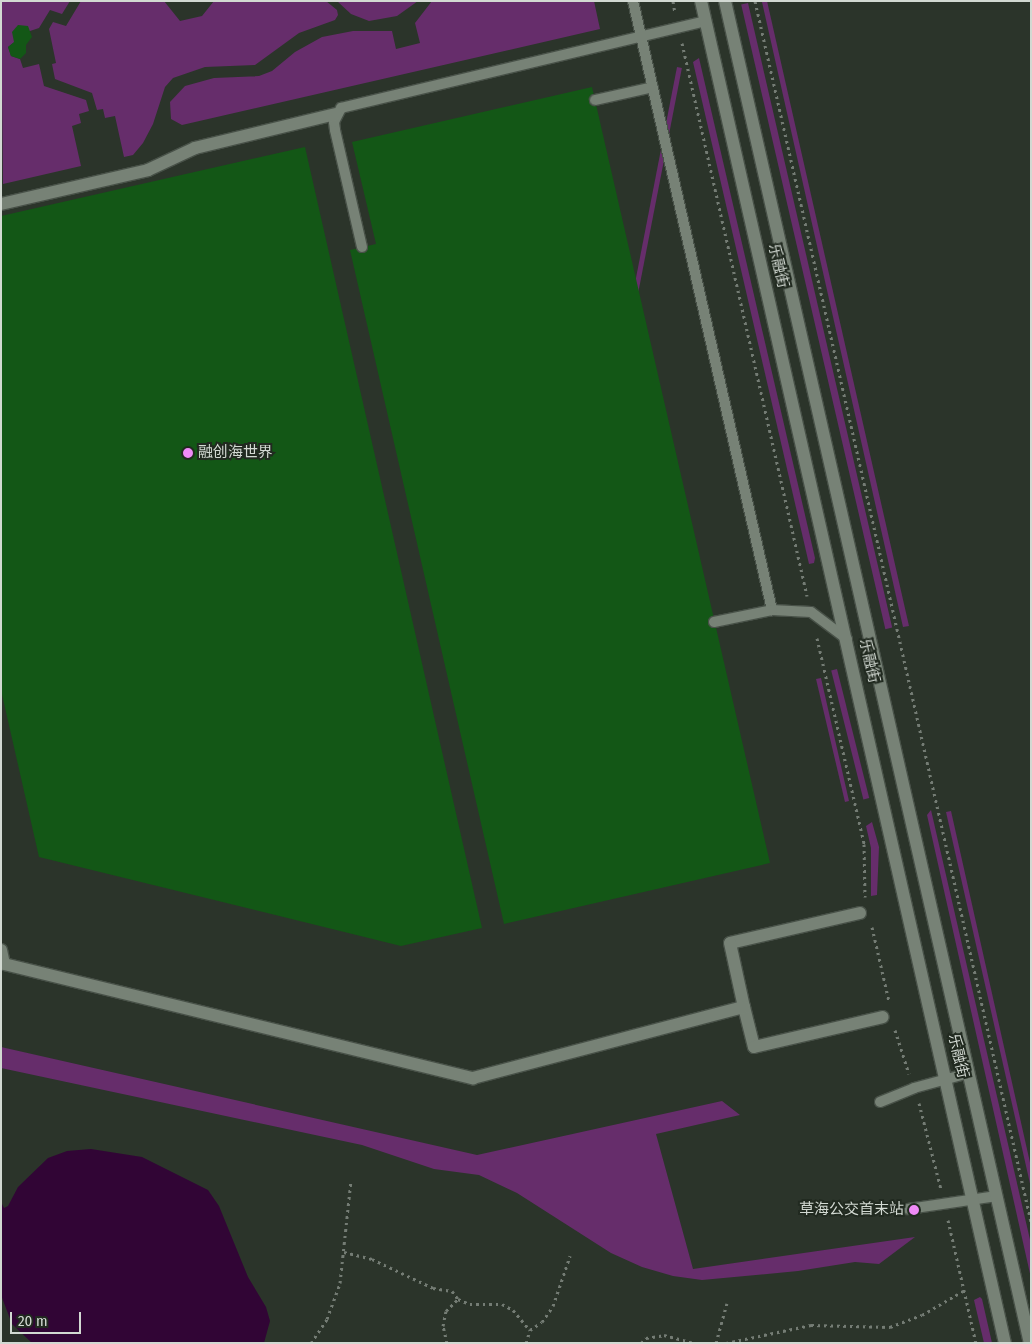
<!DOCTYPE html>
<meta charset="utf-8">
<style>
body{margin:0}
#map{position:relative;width:1032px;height:1344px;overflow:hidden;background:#2b342a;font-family:"Fira Sans Condensed","Noto Sans SC",sans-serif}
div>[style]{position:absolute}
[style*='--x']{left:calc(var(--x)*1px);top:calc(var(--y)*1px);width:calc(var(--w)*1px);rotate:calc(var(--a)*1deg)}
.green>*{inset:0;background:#662d6b;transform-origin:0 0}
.water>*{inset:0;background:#310535}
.building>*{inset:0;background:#135716}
.path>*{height:3px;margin-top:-1.5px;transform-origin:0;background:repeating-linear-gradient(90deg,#747c74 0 2.5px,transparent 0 6.5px)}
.roads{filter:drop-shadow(1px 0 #485148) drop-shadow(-1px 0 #485148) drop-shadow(0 1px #485148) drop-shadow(0 -1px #485148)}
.service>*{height:10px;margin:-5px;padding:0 5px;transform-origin:5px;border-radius:5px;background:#778276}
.pedestrian>*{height:12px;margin:-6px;padding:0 6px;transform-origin:6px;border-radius:6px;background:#778276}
.tertiary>*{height:12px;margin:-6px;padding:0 6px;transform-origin:6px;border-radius:6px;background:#778276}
.dots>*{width:14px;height:14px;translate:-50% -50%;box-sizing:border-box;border:2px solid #212a20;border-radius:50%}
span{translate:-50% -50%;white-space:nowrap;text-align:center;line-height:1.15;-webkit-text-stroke:4px #212a20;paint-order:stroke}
.street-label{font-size:15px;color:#d2d9d2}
.poi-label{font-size:15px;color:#d2d9d2}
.left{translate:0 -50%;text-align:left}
.right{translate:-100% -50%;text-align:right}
.frame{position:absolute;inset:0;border:2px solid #d2d9d2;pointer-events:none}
.scale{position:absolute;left:10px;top:1312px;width:71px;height:22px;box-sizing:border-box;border:2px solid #d2d9d2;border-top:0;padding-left:6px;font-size:15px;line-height:18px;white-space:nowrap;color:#d2d9d2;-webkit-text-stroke:4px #212a20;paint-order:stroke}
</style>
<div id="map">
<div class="green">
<div style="clip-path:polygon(1px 1px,70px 1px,62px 14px,50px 10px,39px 28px,30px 31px,8px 47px,11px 56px,20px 59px,23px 68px,39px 64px,44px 86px,86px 100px,89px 111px,79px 114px,81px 123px,72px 126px,81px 166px,3px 184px)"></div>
<div style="clip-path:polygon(81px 1px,164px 1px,180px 21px,202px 16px,214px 1px,326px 1px,337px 10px,338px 15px,335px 20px,299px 33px,255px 65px,205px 67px,173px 78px,165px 87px,153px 124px,143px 143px,133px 155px,124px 157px,115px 116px,105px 118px,103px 109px,97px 110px,92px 93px,55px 79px,52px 64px,56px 63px,49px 29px,53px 22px,66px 26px)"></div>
<div style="clip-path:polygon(337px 1px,418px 1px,397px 16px,369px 21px,351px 14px)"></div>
<div style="clip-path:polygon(432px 1px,594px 1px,600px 29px,182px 125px,171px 119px,170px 102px,185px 86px,214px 78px,259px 76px,272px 71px,295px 52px,322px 37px,353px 31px,392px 31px,396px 49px,420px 43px,415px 23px)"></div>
<div style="clip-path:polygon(767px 1px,909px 626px,903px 627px,762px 2px)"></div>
<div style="left:748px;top:3px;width:641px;height:7px;rotate:77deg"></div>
<div style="clip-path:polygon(699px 58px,815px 558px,814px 563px,809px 564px,693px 62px)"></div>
<div style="left:677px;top:67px;width:5px;height:506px;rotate:11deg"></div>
<div style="left:837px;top:669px;width:133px;height:6px;rotate:76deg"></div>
<div style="clip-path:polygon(821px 678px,849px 801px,845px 802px,816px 679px)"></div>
<div style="clip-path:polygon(931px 810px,1031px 1244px,1031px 1278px,927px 815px)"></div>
<div style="clip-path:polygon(951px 811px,1031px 1167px,1031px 1188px,946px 812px)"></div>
<div style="clip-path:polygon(872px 822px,879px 847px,877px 895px,871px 896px,871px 848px,866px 826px)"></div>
<div style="clip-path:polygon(1px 1047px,477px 1155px,722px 1101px,740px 1115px,656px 1134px,693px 1269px,915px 1237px,879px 1264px,855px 1262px,798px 1271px,702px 1280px,673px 1276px,642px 1267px,611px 1253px,517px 1193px,479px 1175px,434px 1169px,362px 1145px,1px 1068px)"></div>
<div style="clip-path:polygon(980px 1297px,982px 1299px,992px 1343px,984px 1343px,974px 1300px)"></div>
</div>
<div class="water">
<div style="clip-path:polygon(91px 1149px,142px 1157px,208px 1190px,219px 1206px,248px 1277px,266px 1307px,270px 1321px,264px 1343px,32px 1343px,12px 1324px,1px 1295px,1px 1202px,4px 1208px,8px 1206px,18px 1187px,48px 1158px,67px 1151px)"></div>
</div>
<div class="building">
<div style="clip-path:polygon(18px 25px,28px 26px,32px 37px,26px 45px,26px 53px,20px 59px,11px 56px,8px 47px,14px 42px,12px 32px)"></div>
<div style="clip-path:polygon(592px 87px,770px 863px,504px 924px,350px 250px,376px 244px,352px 142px)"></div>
<div style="clip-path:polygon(305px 147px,482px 928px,401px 946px,39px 857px,1px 690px,1px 216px)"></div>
</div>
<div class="path">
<div style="--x:673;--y:1;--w:12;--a:81"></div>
<div style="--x:755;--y:1;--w:1252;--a:77.26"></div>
<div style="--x:682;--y:43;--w:567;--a:77.26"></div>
<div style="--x:817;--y:638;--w:211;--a:77.1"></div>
<div style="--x:864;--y:844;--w:53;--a:88.9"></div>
<div style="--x:872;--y:927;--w:76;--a:77.1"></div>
<div style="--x:895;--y:1030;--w:46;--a:72.3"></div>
<div style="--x:919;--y:1103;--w:89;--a:75.7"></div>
<div style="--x:948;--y:1220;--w:126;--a:77.2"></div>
<div style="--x:344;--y:1252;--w:29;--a:14"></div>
<div style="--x:372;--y:1259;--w:68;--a:25.4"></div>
<div style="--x:433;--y:1288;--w:19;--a:9"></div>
<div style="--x:452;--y:1291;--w:10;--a:53"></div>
<div style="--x:458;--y:1299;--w:13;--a:23"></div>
<div style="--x:470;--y:1304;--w:32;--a:0"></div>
<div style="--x:502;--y:1304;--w:13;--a:29"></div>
<div style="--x:513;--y:1310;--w:26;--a:50"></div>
<div style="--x:530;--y:1330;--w:14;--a:-34"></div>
<div style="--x:542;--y:1322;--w:19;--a:-55"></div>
<div style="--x:553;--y:1306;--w:53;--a:-71.2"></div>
<div style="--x:311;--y:1343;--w:29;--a:-56"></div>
<div style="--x:327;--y:1319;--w:38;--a:-70"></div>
<div style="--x:340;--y:1283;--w:104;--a:-83.9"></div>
<div style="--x:447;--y:1343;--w:17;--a:-103"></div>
<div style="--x:443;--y:1326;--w:15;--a:-79"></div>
<div style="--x:446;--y:1311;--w:17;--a:-45"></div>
<div style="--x:526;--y:1343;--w:14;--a:-73"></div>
<div style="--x:641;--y:1343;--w:7;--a:-45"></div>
<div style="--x:646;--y:1338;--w:18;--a:-9"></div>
<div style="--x:664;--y:1335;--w:30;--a:15"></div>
<div style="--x:716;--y:1343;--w:41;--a:-74.6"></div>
<div style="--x:726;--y:1343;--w:87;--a:-12"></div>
<div style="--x:811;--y:1325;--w:79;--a:1.5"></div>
<div style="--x:890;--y:1327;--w:34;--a:-21"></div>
<div style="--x:922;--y:1315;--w:48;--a:-30.3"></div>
</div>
<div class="roads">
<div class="service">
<div style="--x:633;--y:1;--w:625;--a:77.14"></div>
<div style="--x:772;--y:610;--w:39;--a:3"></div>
<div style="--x:811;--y:612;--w:45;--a:36.9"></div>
<div style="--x:595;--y:100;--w:59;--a:-12.6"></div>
<div style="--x:362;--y:247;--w:120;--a:-103"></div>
<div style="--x:335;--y:130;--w:8;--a:-97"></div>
<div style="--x:334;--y:122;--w:16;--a:-63"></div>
<div style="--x:341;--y:108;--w:375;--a:-13.4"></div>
<div style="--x:714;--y:622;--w:59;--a:-11.7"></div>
<div style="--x:880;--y:1102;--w:37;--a:-22"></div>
<div style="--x:914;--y:1088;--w:57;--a:-15.3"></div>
<div style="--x:908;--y:1209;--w:90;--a:-8.3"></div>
</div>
<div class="pedestrian">
<div style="--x:1;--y:204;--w:151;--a:-13"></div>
<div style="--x:148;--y:170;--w:52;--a:-25.1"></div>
<div style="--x:195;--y:148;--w:145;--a:-13.6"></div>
<div style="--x:860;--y:913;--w:133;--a:167"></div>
<div style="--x:730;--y:943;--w:66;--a:77.7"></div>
<div style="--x:744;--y:1007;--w:41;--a:76"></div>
<div style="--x:754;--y:1047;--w:132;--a:-13.1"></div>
<div style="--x:1;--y:950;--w:14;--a:78"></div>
<div style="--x:4;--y:964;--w:483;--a:13.7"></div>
<div style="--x:473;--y:1078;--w:280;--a:-14.7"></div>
</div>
<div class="tertiary">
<div style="--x:701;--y:1;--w:1376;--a:77.24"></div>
<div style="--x:725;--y:1;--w:1376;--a:77.2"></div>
</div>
</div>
<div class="dots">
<div style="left:188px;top:453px;background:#ef8bf7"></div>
<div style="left:914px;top:1210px;background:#ef8bf7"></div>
</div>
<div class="street-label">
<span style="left:778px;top:266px;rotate:77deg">乐融街</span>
<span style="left:869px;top:661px;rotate:77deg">乐融街</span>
<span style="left:958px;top:1056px;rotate:77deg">乐融街</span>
</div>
<div class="poi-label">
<span class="left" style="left:198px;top:453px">融创海世界</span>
<span class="right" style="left:904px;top:1210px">草海公交首末站</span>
</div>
<div class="frame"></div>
<div class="scale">20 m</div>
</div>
